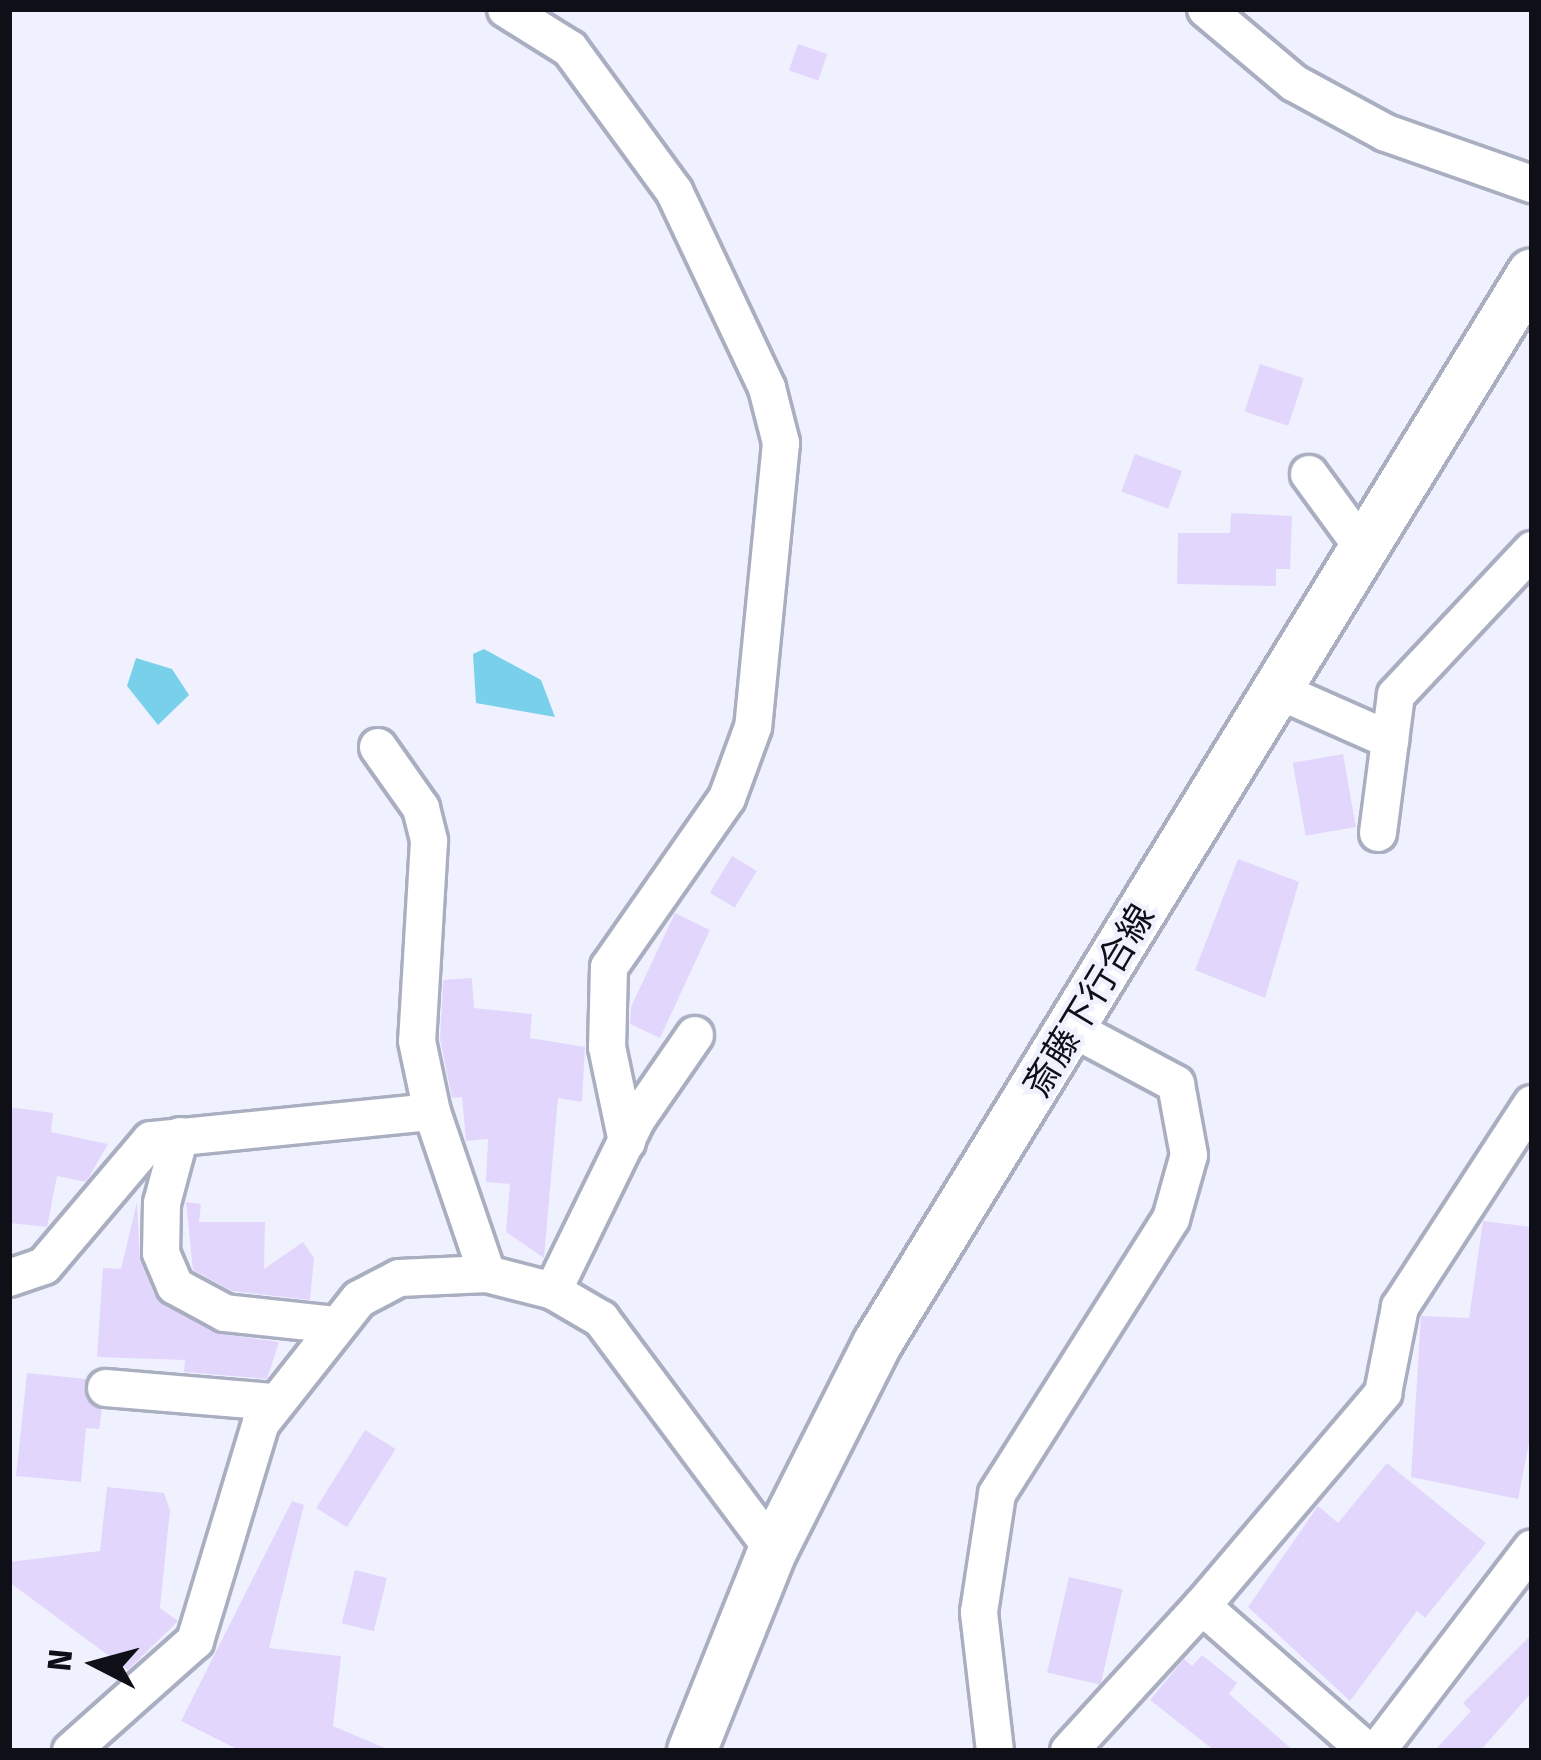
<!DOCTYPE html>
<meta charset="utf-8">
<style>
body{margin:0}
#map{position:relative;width:1541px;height:1760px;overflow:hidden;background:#eff2fe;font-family:"Fira Sans","Noto Sans JP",sans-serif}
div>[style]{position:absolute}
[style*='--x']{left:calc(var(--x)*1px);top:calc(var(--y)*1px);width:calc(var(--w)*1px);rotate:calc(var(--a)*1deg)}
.water>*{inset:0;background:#79d0ea}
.building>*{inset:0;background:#e3d6fd;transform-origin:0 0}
.roads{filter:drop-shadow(3px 0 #a9aec1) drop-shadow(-3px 0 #a9aec1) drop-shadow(0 3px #a9aec1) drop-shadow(0 -3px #a9aec1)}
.minor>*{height:36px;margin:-18px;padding:0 18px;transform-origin:18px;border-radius:18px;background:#fff}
.major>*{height:48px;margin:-24px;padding:0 24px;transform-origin:24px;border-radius:24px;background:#fff}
span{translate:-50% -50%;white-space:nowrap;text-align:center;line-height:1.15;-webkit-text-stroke:9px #eff2fe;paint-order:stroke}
.street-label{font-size:36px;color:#0f1017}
.frame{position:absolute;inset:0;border:12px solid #0f1017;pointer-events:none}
.north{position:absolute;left:36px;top:1604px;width:120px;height:120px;-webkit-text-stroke:9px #eff2fe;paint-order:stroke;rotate:276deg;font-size:33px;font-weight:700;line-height:48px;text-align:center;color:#0f1017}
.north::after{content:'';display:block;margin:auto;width:42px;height:54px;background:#0f1017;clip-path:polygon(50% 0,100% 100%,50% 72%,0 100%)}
</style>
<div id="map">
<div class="water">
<div style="clip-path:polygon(484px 649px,541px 680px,555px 717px,476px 703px,473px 654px)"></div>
<div style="clip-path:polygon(136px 658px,172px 669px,189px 695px,158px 725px,127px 686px)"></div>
</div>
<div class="building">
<div style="left:798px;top:44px;width:31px;height:28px;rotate:19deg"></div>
<div style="left:1260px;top:364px;width:46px;height:50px;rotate:18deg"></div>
<div style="left:1135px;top:454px;width:50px;height:40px;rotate:20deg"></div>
<div style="clip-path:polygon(1231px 513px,1292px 516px,1290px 569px,1276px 569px,1276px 586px,1177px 584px,1178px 533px,1230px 533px)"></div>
<div style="left:1343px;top:754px;width:74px;height:51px;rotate:80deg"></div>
<div style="left:732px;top:856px;width:29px;height:43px;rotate:31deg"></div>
<div style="clip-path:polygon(1238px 859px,1299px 882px,1265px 998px,1195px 970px)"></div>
<div style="clip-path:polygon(675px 913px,710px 930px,660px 1038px,630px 1024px,631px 1007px)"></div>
<div style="clip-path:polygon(472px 978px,474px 1008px,532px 1014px,530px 1038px,585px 1047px,582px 1102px,558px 1098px,544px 1258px,506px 1232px,510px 1184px,486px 1182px,488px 1139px,466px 1141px,462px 1097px,452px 1098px,440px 1039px,443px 980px)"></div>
<div style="clip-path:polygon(9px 1107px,53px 1113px,51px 1132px,108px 1144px,86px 1182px,57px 1176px,47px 1227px,9px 1223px)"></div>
<div style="clip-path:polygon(137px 1202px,140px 1261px,155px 1296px,215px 1333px,279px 1342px,267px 1379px,184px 1372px,185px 1360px,97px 1357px,103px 1268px,121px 1269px)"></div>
<div style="clip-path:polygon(186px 1202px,201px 1204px,199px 1222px,265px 1222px,264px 1269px,303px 1242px,314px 1258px,310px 1300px,232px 1291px,193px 1270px)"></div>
<div style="clip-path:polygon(1483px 1221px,1532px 1227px,1532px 1428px,1518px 1499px,1411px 1477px,1421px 1316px,1469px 1318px)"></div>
<div style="clip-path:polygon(27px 1373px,86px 1379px,86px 1399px,102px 1410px,99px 1429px,86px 1428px,81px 1482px,16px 1476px)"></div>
<div style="left:365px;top:1430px;width:36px;height:92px;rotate:32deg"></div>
<div style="clip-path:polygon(1387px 1463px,1486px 1543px,1425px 1618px,1417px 1611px,1350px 1701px,1248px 1607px,1318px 1506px,1338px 1523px)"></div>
<div style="clip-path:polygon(107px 1487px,164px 1493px,170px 1510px,160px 1608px,178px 1621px,128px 1670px,9px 1582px,9px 1562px,100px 1551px)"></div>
<div style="clip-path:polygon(292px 1501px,304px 1505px,269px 1648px,341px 1656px,333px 1726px,392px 1751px,241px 1751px,181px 1721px)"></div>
<div style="left:355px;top:1570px;width:33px;height:55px;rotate:14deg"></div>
<div style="left:1069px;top:1577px;width:55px;height:98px;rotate:13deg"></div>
<div style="clip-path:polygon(1532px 1634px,1532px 1692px,1480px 1751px,1434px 1751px,1471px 1711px,1463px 1703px)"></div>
<div style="clip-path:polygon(1202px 1655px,1237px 1683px,1229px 1694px,1294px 1751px,1215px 1751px,1150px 1700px,1184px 1659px,1192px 1666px)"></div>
</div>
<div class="roads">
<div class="minor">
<div style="--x:506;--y:9;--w:75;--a:32"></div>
<div style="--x:570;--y:49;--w:176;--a:53.8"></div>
<div style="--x:674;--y:191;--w:218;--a:64.7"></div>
<div style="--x:767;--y:388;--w:57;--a:75.7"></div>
<div style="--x:781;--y:443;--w:285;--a:95.6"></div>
<div style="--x:753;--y:727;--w:76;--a:110.1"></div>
<div style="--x:727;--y:798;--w:206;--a:124.9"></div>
<div style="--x:609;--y:967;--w:80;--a:91.4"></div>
<div style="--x:607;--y:1047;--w:97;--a:78.1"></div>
<div style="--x:1206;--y:9;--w:115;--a:40.1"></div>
<div style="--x:1294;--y:83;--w:105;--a:28.5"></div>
<div style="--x:1386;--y:133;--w:155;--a:19.3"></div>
<div style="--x:1309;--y:474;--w:92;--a:53.9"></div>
<div style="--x:1277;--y:690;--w:124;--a:23.9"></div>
<div style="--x:378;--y:747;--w:75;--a:54.8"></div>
<div style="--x:421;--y:808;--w:34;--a:76"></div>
<div style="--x:429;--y:841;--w:200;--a:93.4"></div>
<div style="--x:417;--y:1041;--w:73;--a:78.1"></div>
<div style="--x:1378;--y:833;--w:139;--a:-82.6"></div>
<div style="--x:1396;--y:695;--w:199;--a:-46.8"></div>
<div style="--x:180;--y:1136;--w:69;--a:105"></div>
<div style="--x:162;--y:1203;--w:50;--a:91.1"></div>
<div style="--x:161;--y:1253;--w:36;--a:67"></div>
<div style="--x:175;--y:1286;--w:57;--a:28.4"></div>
<div style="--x:225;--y:1313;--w:111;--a:6.2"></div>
<div style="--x:9;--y:1278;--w:37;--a:-19"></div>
<div style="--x:44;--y:1266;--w:165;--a:-49.7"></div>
<div style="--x:151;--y:1140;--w:282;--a:-5.7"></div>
<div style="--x:432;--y:1112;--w:171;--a:71.2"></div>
<div style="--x:553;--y:1291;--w:191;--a:-64"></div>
<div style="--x:637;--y:1119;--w:102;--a:-55.4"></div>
<div style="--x:106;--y:1388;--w:169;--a:4.8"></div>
<div style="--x:71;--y:1751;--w:166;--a:-41.6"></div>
<div style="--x:195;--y:1641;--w:228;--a:-73.2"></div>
<div style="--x:261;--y:1423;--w:158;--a:-51.7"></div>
<div style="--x:359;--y:1299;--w:45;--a:-27.7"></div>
<div style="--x:399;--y:1278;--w:88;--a:-2.6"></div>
<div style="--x:487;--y:1274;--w:68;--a:14.4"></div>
<div style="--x:553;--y:1291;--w:56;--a:30.3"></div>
<div style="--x:601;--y:1319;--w:288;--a:53.3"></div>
<div style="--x:995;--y:1751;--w:140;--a:-96.6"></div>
<div style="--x:979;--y:1612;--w:119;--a:-81.3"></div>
<div style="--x:997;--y:1494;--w:325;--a:-57.7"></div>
<div style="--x:1171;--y:1219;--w:66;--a:-74.3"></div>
<div style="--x:1189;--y:1155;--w:72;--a:-100.4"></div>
<div style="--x:1176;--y:1084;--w:117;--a:-151.9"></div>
<div style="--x:1069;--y:1751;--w:197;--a:-47.5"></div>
<div style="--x:1367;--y:1751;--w:220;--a:-138.7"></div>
<div style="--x:1202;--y:1606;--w:280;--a:-49.6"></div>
<div style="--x:1383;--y:1393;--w:88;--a:-78.8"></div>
<div style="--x:1400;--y:1307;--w:242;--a:-57"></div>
<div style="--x:1377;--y:1751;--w:255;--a:-52.6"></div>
</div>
<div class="major">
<div style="--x:692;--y:1751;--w:217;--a:-68.1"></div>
<div style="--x:773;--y:1550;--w:231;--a:-63.2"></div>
<div style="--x:877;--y:1344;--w:1255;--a:-58.55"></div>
</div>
</div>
<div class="street-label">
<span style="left:1090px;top:1001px;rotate:-59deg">斎藤下行合線</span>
</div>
<div class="frame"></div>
<div class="north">N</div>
</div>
